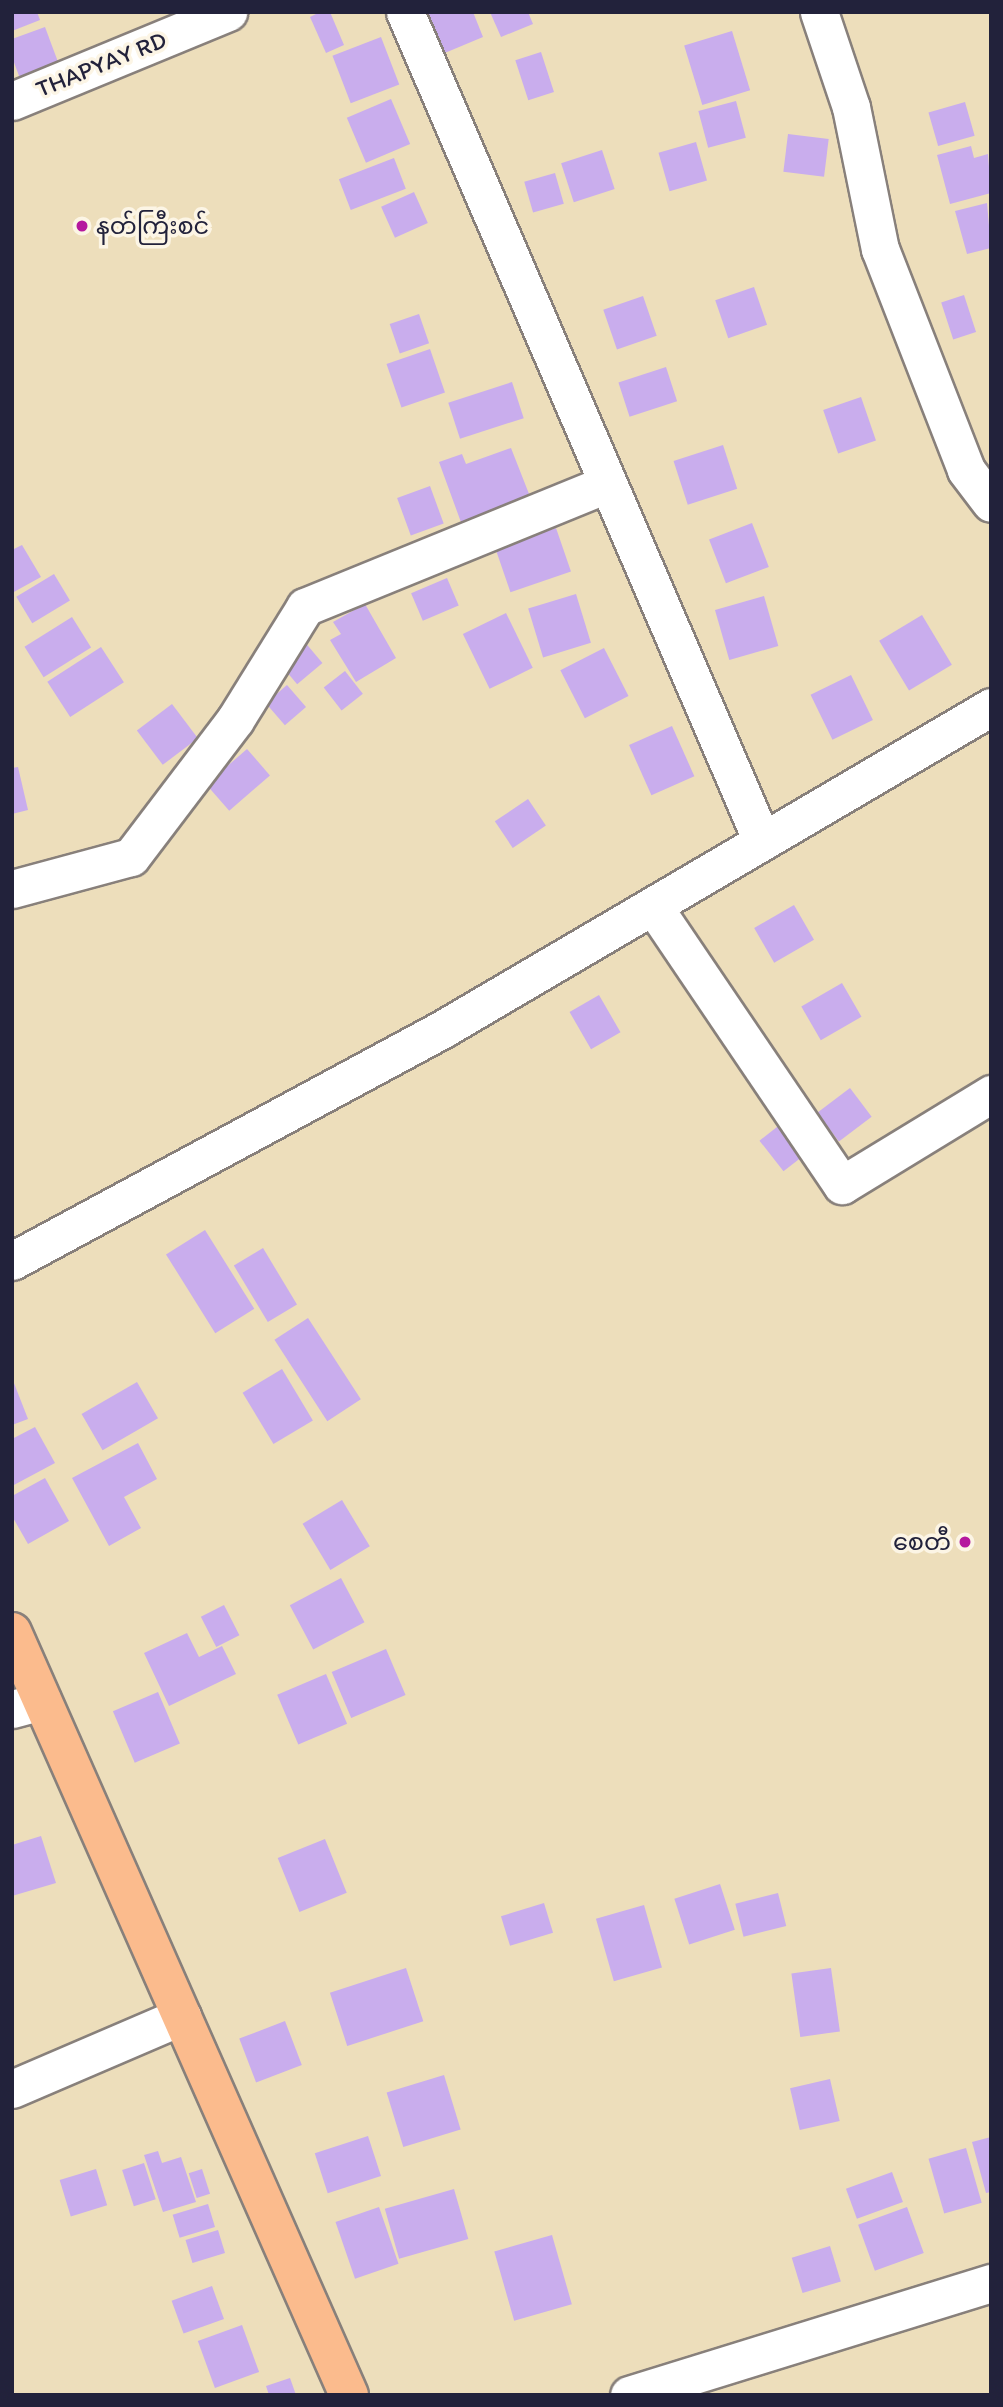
<!DOCTYPE html>
<meta charset="utf-8">
<style>
body{margin:0}
#map{position:relative;width:1003px;height:2407px;overflow:hidden;background:#eddebb;font-family:Itim,"Noto Sans Myanmar",sans-serif}
div>[style]{position:absolute}
[style*='--x']{left:calc(var(--x)*1px);top:calc(var(--y)*1px);width:calc(var(--w)*1px);rotate:calc(var(--a)*1deg)}
.building>*{inset:0;background:#c9aded;transform-origin:0 0}
.roads{filter:drop-shadow(2px 0 #88807b) drop-shadow(-2px 0 #88807b) drop-shadow(0 2px #88807b) drop-shadow(0 -2px #88807b)}
.minor>*{height:37px;margin:-18.5px;padding:0 18.5px;transform-origin:18.5px;border-radius:18.5px;background:#fff}
.trunk>*{height:38px;margin:-19px;padding:0 19px;transform-origin:19px;border-radius:19px;background:#fbbb8d}
.dots>*{width:19px;height:19px;translate:-50% -50%;box-sizing:border-box;border:4px solid #fcf5e5;border-radius:50%}
span{translate:-50% -50%;white-space:nowrap;text-align:center;line-height:1.15;-webkit-text-stroke:7px #fcf5e5;paint-order:stroke}
.street-label{font-size:24px;color:#22223b}
.poi-label{font-size:24px;color:#22223b}
.left{translate:0 -50%;text-align:left}
.right{translate:-100% -50%;text-align:right}
.frame{position:absolute;inset:0;border:14px solid #22223b;pointer-events:none}
</style>
<div id="map">
<div class="building">
<div style="clip-path:polygon(12px 12px,37px 12px,40px 20px,12px 31px)"></div>
<div style="clip-path:polygon(320px 12px,330px 12px,344px 45px,326px 53px,310px 17px)"></div>
<div style="clip-path:polygon(422px 12px,473px 12px,483px 37px,440px 55px)"></div>
<div style="clip-path:polygon(490px 12px,528px 12px,533px 24px,501px 37px)"></div>
<div style="clip-path:polygon(45px 27px,61px 70px,22px 84px,12px 57px,12px 39px)"></div>
<div style="left:732px;top:31px;width:62px;height:50px;rotate:73deg"></div>
<div style="left:381px;top:37px;width:51px;height:52px;rotate:69deg"></div>
<div style="left:541px;top:52px;width:42px;height:27px;rotate:72deg"></div>
<div style="left:391px;top:99px;width:49px;height:48px;rotate:67deg"></div>
<div style="left:736px;top:101px;width:38px;height:39px;rotate:75deg"></div>
<div style="left:965px;top:102px;width:35px;height:38px;rotate:74deg"></div>
<div style="left:788px;top:134px;width:41px;height:38px;rotate:7deg"></div>
<div style="left:696px;top:142px;width:40px;height:39px;rotate:74deg"></div>
<div style="clip-path:polygon(971px 146px,974px 158px,988px 154px,991px 193px,950px 204px,937px 155px)"></div>
<div style="left:602px;top:150px;width:41px;height:43px;rotate:72deg"></div>
<div style="left:394px;top:158px;width:33px;height:59px;rotate:69deg"></div>
<div style="left:555px;top:173px;width:32px;height:32px;rotate:74deg"></div>
<div style="left:414px;top:192px;width:34px;height:36px;rotate:66deg"></div>
<div style="clip-path:polygon(987px 203px,991px 248px,967px 254px,955px 211px)"></div>
<div style="left:754px;top:287px;width:40px;height:41px;rotate:71deg"></div>
<div style="left:964px;top:295px;width:39px;height:24px;rotate:72deg"></div>
<div style="left:643px;top:296px;width:42px;height:42px;rotate:71deg"></div>
<div style="left:419px;top:314px;width:31px;height:31px;rotate:71deg"></div>
<div style="left:430px;top:349px;width:46px;height:46px;rotate:71deg"></div>
<div style="left:666px;top:367px;width:36px;height:50px;rotate:72deg"></div>
<div style="left:512px;top:382px;width:38px;height:67px;rotate:72deg"></div>
<div style="left:861px;top:397px;width:46px;height:40px;rotate:71deg"></div>
<div style="left:723px;top:445px;width:46px;height:52px;rotate:72deg"></div>
<div style="clip-path:polygon(511px 448px,531px 499px,462px 525px,439px 462px,462px 454px,466px 464px)"></div>
<div style="left:430px;top:486px;width:40px;height:35px;rotate:70deg"></div>
<div style="left:752px;top:523px;width:47px;height:46px;rotate:69deg"></div>
<div style="left:556px;top:528px;width:46px;height:64px;rotate:71deg"></div>
<div style="clip-path:polygon(22px 545px,41px 577px,12px 593px,12px 550px)"></div>
<div style="left:54px;top:574px;width:31px;height:44px;rotate:59deg"></div>
<div style="left:447px;top:578px;width:30px;height:39px;rotate:67deg"></div>
<div style="left:576px;top:594px;width:51px;height:50px;rotate:73deg"></div>
<div style="left:764px;top:596px;width:52px;height:51px;rotate:74deg"></div>
<div style="clip-path:polygon(365px 604px,396px 658px,356px 682px,330px 640px,341px 634px,333px 622px)"></div>
<div style="left:506px;top:613px;width:61px;height:48px;rotate:64deg"></div>
<div style="left:922px;top:615px;width:58px;height:50px;rotate:59deg"></div>
<div style="left:72px;top:617px;width:36px;height:56px;rotate:58deg"></div>
<div style="left:298px;top:634px;width:38px;height:33px;rotate:50deg"></div>
<div style="left:101px;top:647px;width:42px;height:64px;rotate:57deg"></div>
<div style="left:604px;top:648px;width:54px;height:49px;rotate:63deg"></div>
<div style="left:345px;top:671px;width:29px;height:27px;rotate:52deg"></div>
<div style="left:851px;top:675px;width:50px;height:45px;rotate:64deg"></div>
<div style="left:287px;top:685px;width:29px;height:28px;rotate:49deg"></div>
<div style="left:172px;top:704px;width:43px;height:44px;rotate:53deg"></div>
<div style="left:672px;top:726px;width:55px;height:47px;rotate:66deg"></div>
<div style="left:247px;top:749px;width:35px;height:54px;rotate:49deg"></div>
<div style="clip-path:polygon(18px 767px,28px 810px,12px 814px,12px 768px)"></div>
<div style="left:528px;top:799px;width:32px;height:40px;rotate:56deg"></div>
<div style="left:794px;top:905px;width:40px;height:46px;rotate:60deg"></div>
<div style="left:842px;top:983px;width:39px;height:47px;rotate:60deg"></div>
<div style="left:599px;top:995px;width:43px;height:34px;rotate:60deg"></div>
<div style="left:850px;top:1088px;width:36px;height:41px;rotate:53deg"></div>
<div style="left:791px;top:1116px;width:39px;height:40px;rotate:52deg"></div>
<div style="left:205px;top:1230px;width:93px;height:46px;rotate:58deg"></div>
<div style="left:263px;top:1248px;width:66px;height:34px;rotate:59deg"></div>
<div style="left:308px;top:1318px;width:97px;height:40px;rotate:57deg"></div>
<div style="left:282px;top:1369px;width:60px;height:46px;rotate:59deg"></div>
<div style="clip-path:polygon(12px 1378px,28px 1419px,12px 1425px)"></div>
<div style="left:137px;top:1382px;width:42px;height:64px;rotate:60deg"></div>
<div style="clip-path:polygon(35px 1427px,55px 1463px,12px 1486px,12px 1439px)"></div>
<div style="clip-path:polygon(138px 1443px,157px 1479px,124px 1497px,141px 1528px,109px 1546px,72px 1478px)"></div>
<div style="clip-path:polygon(45px 1478px,69px 1521px,28px 1544px,12px 1516px,12px 1496px)"></div>
<div style="left:342px;top:1500px;width:54px;height:46px;rotate:59deg"></div>
<div style="left:341px;top:1578px;width:50px;height:58px;rotate:62deg"></div>
<div style="left:224px;top:1605px;width:34px;height:26px;rotate:63deg"></div>
<div style="clip-path:polygon(187px 1633px,199px 1657px,222px 1646px,236px 1674px,169px 1706px,144px 1653px)"></div>
<div style="left:386px;top:1649px;width:50px;height:59px;rotate:67deg"></div>
<div style="left:326px;top:1674px;width:54px;height:53px;rotate:67deg"></div>
<div style="left:158px;top:1692px;width:56px;height:49px;rotate:67deg"></div>
<div style="clip-path:polygon(41px 1836px,56px 1883px,12px 1896px,12px 1845px)"></div>
<div style="left:325px;top:1839px;width:58px;height:51px;rotate:68deg"></div>
<div style="left:720px;top:1884px;width:48px;height:48px;rotate:72deg"></div>
<div style="left:778px;top:1893px;width:34px;height:44px;rotate:76deg"></div>
<div style="left:544px;top:1903px;width:31px;height:45px;rotate:73deg"></div>
<div style="left:644px;top:1905px;width:65px;height:50px;rotate:74deg"></div>
<div style="left:406px;top:1968px;width:56px;height:80px;rotate:72deg"></div>
<div style="left:831px;top:1968px;width:64px;height:40px;rotate:82deg"></div>
<div style="left:285px;top:2021px;width:47px;height:49px;rotate:69deg"></div>
<div style="left:444px;top:2075px;width:57px;height:60px;rotate:73deg"></div>
<div style="left:830px;top:2079px;width:43px;height:41px;rotate:77deg"></div>
<div style="left:368px;top:2136px;width:42px;height:56px;rotate:72deg"></div>
<div style="clip-path:polygon(991px 2137px,991px 2192px,986px 2193px,972px 2142px)"></div>
<div style="left:966px;top:2148px;width:57px;height:39px;rotate:74deg"></div>
<div style="clip-path:polygon(158px 2151px,162px 2163px,181px 2157px,196px 2202px,163px 2212px,144px 2155px)"></div>
<div style="left:144px;top:2163px;width:38px;height:23px;rotate:72deg"></div>
<div style="left:96px;top:2169px;width:38px;height:38px;rotate:73deg"></div>
<div style="left:202px;top:2169px;width:26px;height:14px;rotate:72deg"></div>
<div style="left:892px;top:2172px;width:32px;height:49px;rotate:70deg"></div>
<div style="left:454px;top:2189px;width:52px;height:72px;rotate:74deg"></div>
<div style="left:208px;top:2204px;width:24px;height:37px;rotate:73deg"></div>
<div style="left:379px;top:2207px;width:60px;height:46px;rotate:71deg"></div>
<div style="left:907px;top:2207px;width:49px;height:52px;rotate:70deg"></div>
<div style="left:218px;top:2230px;width:24px;height:34px;rotate:73deg"></div>
<div style="left:552px;top:2235px;width:72px;height:60px;rotate:74deg"></div>
<div style="left:830px;top:2246px;width:37px;height:40px;rotate:73deg"></div>
<div style="left:212px;top:2286px;width:35px;height:43px;rotate:70deg"></div>
<div style="left:242px;top:2325px;width:50px;height:47px;rotate:70deg"></div>
<div style="clip-path:polygon(290px 2378px,296px 2395px,269px 2395px,266px 2386px)"></div>
</div>
<div class="roads">
<div class="minor">
<div style="--x:405;--y:12;--w:903;--a:66.7"></div>
<div style="--x:819;--y:12;--w:100;--a:71.4"></div>
<div style="--x:851;--y:107;--w:145;--a:78.5"></div>
<div style="--x:880;--y:249;--w:237;--a:68.7"></div>
<div style="--x:966;--y:470;--w:41;--a:52.9"></div>
<div style="--x:12;--y:101;--w:234;--a:-22.4"></div>
<div style="--x:12;--y:889;--w:123;--a:-15.1"></div>
<div style="--x:131;--y:857;--w:172;--a:-52.8"></div>
<div style="--x:235;--y:720;--w:133;--a:-58.2"></div>
<div style="--x:305;--y:607;--w:326;--a:-22.2"></div>
<div style="--x:653;--y:906;--w:337;--a:55.9"></div>
<div style="--x:842;--y:1185;--w:175;--a:-31.4"></div>
<div style="--x:12;--y:1261;--w:487;--a:-28.3"></div>
<div style="--x:441;--y:1030;--w:638;--a:-30.42"></div>
<div style="--x:12;--y:1709;--w:31;--a:-15"></div>
<div style="--x:12;--y:2089;--w:185;--a:-23.2"></div>
<div style="--x:629;--y:2395;--w:379;--a:-17.2"></div>
</div>
<div class="trunk">
<div style="--x:12;--y:1632;--w:834;--a:66.17"></div>
</div>
</div>
<div class="dots">
<div style="left:82px;top:226px;background:#b5179e"></div>
<div style="left:965px;top:1542px;background:#b5179e"></div>
</div>
<div class="street-label">
<span style="left:101px;top:64px;rotate:-22deg">THAPYAY RD</span>
</div>
<div class="poi-label">
<span class="left" style="left:96px;top:226px">နတ်ကြီးစင်</span>
<span class="right" style="left:951px;top:1542px">စေတီ</span>
</div>
<div class="frame"></div>
</div>
